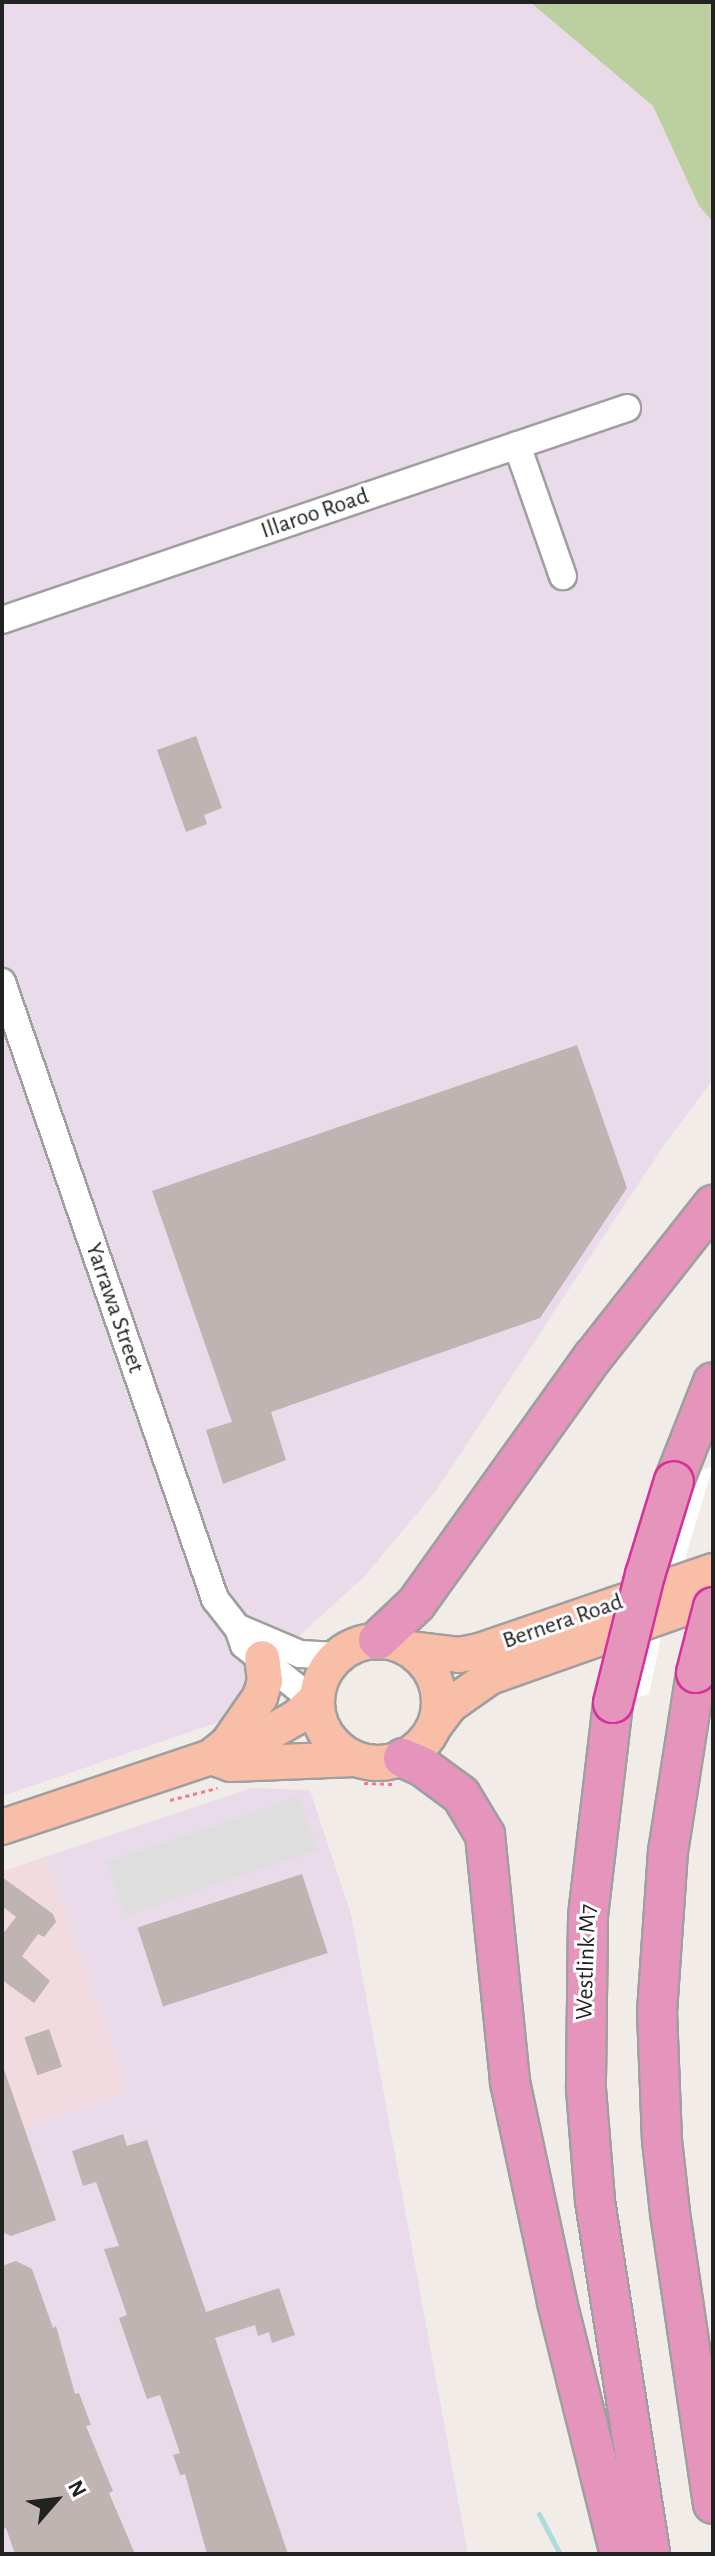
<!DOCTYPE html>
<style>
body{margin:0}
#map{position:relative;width:715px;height:2556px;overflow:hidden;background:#f2ece9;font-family:"Alegreya Sans",sans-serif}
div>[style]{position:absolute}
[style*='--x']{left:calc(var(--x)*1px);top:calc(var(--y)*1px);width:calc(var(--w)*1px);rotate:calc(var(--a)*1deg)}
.commercial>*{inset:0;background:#f1dae0}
.industrial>*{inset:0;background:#e9dbea}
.forest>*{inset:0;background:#bbcfa0}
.parking>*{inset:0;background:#dedede;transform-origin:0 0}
.pier>*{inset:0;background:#fff}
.stream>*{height:5px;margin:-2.5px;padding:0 2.5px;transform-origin:2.5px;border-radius:2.5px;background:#acddda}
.building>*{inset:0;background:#bfb4b2;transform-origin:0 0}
.path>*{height:3px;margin-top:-1.5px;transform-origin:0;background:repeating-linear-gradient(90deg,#f5778f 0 4px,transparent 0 8px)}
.roads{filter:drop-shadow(2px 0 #9f9f9f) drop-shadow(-2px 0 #9f9f9f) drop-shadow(0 2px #9f9f9f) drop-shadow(0 -2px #9f9f9f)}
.minor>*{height:26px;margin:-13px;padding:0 13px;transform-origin:13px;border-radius:13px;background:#fff}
.major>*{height:34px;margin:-17px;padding:0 17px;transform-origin:17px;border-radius:17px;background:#f9bea7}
.major>.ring{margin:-17px;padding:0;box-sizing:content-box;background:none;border:34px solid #f9bea7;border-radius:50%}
.highway>*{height:38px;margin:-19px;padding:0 19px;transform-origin:19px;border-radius:19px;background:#e595bb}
.bridges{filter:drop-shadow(2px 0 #d63099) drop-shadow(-2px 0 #d63099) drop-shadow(0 2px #d63099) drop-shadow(0 -2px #d63099)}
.highway-bridge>*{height:38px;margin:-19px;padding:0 19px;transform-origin:19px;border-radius:19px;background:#e595bb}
span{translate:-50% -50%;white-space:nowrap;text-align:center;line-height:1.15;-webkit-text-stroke:6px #fff;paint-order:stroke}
.street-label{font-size:24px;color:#222}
.frame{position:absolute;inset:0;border:4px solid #222;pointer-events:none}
.north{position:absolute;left:16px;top:2460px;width:80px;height:80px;-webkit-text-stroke:6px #fff;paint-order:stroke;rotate:62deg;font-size:22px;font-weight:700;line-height:32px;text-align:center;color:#222}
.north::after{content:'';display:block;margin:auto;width:28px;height:36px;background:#222;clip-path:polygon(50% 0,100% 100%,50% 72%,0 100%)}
</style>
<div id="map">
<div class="commercial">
<div style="clip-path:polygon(47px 1856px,128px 2092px,25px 2128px,2px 2062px,2px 1872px)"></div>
</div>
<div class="industrial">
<div style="clip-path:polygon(2px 2px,530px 2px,653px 106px,699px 206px,713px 222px,713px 1079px,662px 1148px,436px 1491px,364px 1577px,301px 1634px,222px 1721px,2px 1796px)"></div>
<div style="clip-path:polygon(251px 1788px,310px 1790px,351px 1914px,468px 2554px,2px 2554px,2px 2062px,25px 2128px,128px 2092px,47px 1856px)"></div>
</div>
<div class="forest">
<div style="clip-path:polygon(530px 2px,713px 2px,713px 222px,699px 206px,653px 106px)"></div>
</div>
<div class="parking">
<div style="left:299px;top:1796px;width:57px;height:203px;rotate:71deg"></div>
</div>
<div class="pier">
<div style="clip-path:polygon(713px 1466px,660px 1641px,649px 1694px,594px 1709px,625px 1574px,649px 1491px)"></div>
</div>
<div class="stream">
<div style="--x:539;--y:2514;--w:45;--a:62.3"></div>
</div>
<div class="building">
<div style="clip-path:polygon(196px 736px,222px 808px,204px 815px,207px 824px,186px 832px,157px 750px)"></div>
<div style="clip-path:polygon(577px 1045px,627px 1188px,540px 1318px,271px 1412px,286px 1460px,223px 1484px,206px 1430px,232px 1422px,152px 1191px)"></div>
<div style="left:302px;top:1874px;width:83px;height:173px;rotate:72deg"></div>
<div style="clip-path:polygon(2px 1877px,53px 1914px,56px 1922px,44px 1937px,38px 1934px,22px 1956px,50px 1981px,34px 2003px,2px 1980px,2px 1935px,16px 1917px,2px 1906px)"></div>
<div style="left:49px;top:2029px;width:40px;height:26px;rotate:71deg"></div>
<div style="clip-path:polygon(4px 2069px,56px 2220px,11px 2236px,2px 2232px)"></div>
<div style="clip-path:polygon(123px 2134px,127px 2146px,147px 2140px,206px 2312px,279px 2288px,295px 2335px,272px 2343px,269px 2332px,258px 2336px,255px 2325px,215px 2338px,288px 2554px,207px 2554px,185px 2474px,180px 2475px,173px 2455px,180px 2453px,160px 2395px,147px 2399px,119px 2318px,127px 2315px,104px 2249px,119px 2246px,96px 2182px,83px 2186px,72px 2151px)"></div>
<div style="clip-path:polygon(16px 2261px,32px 2269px,53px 2328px,56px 2326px,75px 2394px,79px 2393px,91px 2425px,86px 2426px,113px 2491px,109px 2493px,135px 2554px,15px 2554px,6px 2528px,2px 2530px,2px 2266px)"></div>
</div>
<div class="path">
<div style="--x:364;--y:1783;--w:29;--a:2"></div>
<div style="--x:170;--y:1800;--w:49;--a:-14.3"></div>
</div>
<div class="roads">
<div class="minor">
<div style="--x:517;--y:445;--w:139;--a:70.7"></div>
<div style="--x:2;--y:620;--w:660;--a:-18.74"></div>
<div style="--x:2;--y:982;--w:653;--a:70.95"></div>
<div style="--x:215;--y:1599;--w:37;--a:52"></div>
<div style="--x:238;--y:1628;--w:18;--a:71"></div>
<div style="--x:244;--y:1645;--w:77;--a:38.7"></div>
<div style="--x:304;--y:1693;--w:13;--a:13"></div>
<div style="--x:241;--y:1629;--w:64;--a:23"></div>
<div style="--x:300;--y:1654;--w:38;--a:3"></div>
</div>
<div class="major">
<div class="ring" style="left:317px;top:1641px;width:88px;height:88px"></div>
<div style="--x:409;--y:1649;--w:50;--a:6.8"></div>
<div style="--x:459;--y:1655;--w:20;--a:-11"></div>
<div style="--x:479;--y:1651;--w:247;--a:-18.9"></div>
<div style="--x:435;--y:1725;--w:25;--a:-53"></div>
<div style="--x:450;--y:1705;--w:49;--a:-35"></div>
<div style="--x:490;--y:1677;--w:237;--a:-19.5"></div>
<div style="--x:228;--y:1743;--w:56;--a:-55.2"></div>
<div style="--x:260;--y:1697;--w:17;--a:-73"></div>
<div style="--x:265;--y:1681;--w:23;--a:-97"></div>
<div style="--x:211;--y:1757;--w:21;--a:19"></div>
<div style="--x:231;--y:1764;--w:124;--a:-2.3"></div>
<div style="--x:2;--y:1827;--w:220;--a:-18.5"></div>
<div style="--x:211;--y:1757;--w:22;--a:-39"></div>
<div style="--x:228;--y:1743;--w:32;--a:-9"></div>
<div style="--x:260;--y:1738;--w:43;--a:-29.6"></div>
<div style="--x:297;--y:1717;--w:28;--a:-44"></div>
</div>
<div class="highway">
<div style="--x:674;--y:1481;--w:106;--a:-68.5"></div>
<div style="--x:378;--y:1640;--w:52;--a:-43.5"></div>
<div style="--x:416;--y:1604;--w:304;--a:-54.4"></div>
<div style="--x:593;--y:1357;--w:194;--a:-51.7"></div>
<div style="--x:696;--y:1673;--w:180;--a:98.9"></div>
<div style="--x:668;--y:1851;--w:160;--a:93.9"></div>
<div style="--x:657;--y:2011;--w:129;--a:87.8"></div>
<div style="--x:662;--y:2140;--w:73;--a:83.7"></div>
<div style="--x:670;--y:2213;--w:294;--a:81.6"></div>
<div style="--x:613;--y:1703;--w:215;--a:96.7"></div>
<div style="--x:588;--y:1917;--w:172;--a:90.7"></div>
<div style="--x:586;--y:2089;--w:112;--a:85.4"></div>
<div style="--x:595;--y:2201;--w:357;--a:81.1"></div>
<div style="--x:403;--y:1758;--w:22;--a:24"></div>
<div style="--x:423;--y:1767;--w:47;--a:36.4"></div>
<div style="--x:461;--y:1795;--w:47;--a:59"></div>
<div style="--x:485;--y:1835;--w:248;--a:84.2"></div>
<div style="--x:510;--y:2082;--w:225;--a:77.9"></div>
<div style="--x:557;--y:2302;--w:260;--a:76"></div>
</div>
</div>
<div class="bridges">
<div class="highway-bridge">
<div style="--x:696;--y:1673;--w:68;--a:-75.6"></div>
<div style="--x:613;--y:1703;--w:132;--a:-76"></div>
<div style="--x:645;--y:1575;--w:98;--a:-72.9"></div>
</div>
</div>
<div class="street-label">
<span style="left:315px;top:514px;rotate:-19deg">Illaroo Road</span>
<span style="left:114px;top:1308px;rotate:71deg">Yarrawa Street</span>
<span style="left:563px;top:1622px;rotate:-19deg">Bernera Road</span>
<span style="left:587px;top:1962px;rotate:-88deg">Westlink M7</span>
</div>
<div class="frame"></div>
<div class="north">N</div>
</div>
